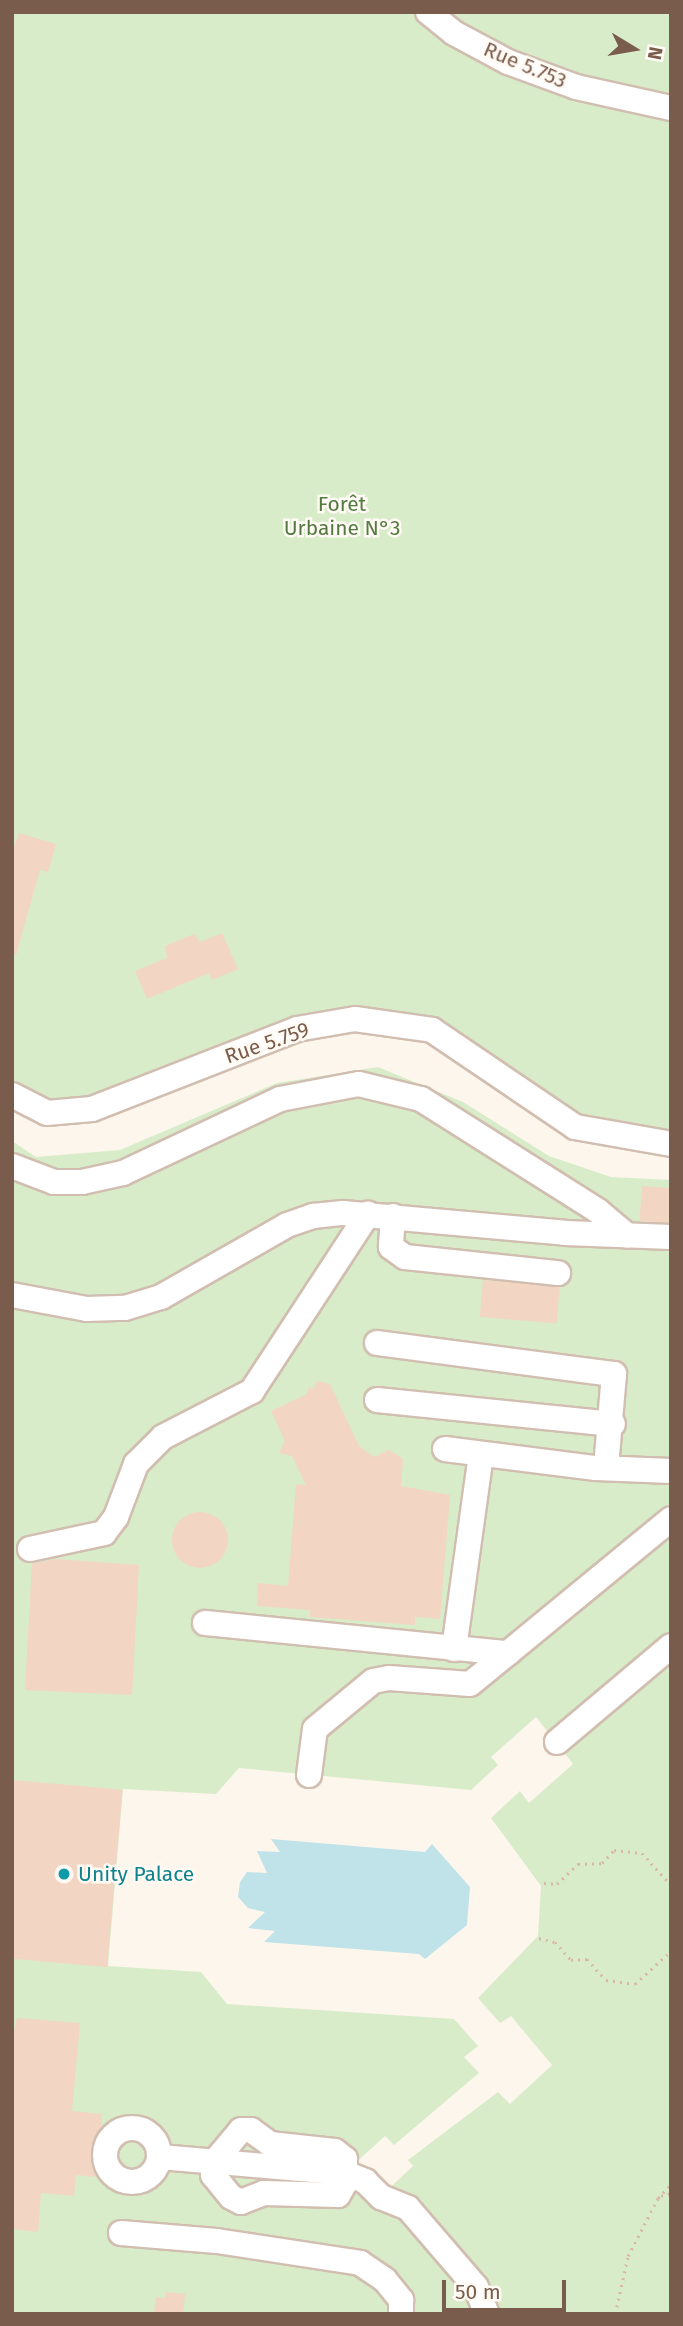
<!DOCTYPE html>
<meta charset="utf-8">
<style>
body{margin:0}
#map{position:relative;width:683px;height:2326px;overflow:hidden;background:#fdf6ec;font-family:"Fira Sans",sans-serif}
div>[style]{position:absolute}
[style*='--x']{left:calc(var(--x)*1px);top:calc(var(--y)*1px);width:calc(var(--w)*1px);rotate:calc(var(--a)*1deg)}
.green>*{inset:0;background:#d8ecc9}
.water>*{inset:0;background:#bfe3e8}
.building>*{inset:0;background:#f3d5c3;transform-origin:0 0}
.round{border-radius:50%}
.path>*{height:2.5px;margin-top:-1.25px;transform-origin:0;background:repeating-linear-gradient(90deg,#d9b8a5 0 2px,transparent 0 7px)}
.roads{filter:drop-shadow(2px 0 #d1beb0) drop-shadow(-2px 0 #d1beb0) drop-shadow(0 2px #d1beb0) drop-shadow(0 -2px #d1beb0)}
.minor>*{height:24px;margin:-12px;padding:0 12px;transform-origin:12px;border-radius:12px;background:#fff}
.minor>.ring{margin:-12px;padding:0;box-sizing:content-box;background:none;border:24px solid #fff;border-radius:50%}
.dots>*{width:19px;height:19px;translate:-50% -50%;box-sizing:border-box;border:4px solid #fffaf3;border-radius:50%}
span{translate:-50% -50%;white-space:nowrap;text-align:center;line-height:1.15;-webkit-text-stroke:5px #fffaf3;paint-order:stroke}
.street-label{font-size:21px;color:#7a5c4d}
.park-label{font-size:21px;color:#537a41}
.culture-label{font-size:21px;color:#0d838f}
.left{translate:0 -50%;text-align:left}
.frame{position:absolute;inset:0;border:14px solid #7a5c4d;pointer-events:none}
.north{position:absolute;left:599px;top:14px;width:70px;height:70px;-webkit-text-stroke:5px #fffaf3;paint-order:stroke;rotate:101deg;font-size:19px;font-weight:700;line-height:28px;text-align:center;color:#7a5c4d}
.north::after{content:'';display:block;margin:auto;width:24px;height:32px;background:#7a5c4d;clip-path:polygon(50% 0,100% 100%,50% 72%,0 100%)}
.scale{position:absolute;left:442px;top:2280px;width:124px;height:32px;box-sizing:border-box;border:4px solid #7a5c4d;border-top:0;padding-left:9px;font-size:21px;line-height:24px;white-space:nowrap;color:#7a5c4d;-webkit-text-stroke:5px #fffaf3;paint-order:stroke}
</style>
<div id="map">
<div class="green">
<div style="clip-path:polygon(12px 12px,671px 12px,671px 1134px,575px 1127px,432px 1030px,355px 1019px,92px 1109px,12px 1095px)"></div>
<div style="clip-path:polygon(evenodd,378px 1067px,463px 1102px,549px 1156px,611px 1177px,671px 1180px,671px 2314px,12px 2314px,12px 1141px,36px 1157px,120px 1150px,277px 1083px,378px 1067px,536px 1717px,573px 1764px,529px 1803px,520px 1791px,491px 1818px,541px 1886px,538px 1936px,478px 1998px,500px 2023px,511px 2016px,552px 2065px,510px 2104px,498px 2092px,408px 2160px,413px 2166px,381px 2196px,351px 2167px,385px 2136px,394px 2145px,479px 2073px,464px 2057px,478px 2046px,454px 2019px,227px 2004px,201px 1972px,108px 1966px,123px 1789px,216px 1794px,239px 1768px,471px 1790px,498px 1765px,491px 1757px,536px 1717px)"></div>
</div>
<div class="water">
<div style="clip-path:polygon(271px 1839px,425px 1852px,432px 1844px,470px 1887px,467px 1925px,425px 1959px,419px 1954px,264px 1942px,275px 1931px,248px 1928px,265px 1912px,248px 1908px,238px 1897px,240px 1882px,247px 1872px,267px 1873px,257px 1851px,280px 1852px)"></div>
</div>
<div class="building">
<div style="clip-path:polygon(19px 833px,56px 844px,48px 872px,40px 870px,16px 955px,12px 954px,12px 853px)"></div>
<div style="clip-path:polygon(222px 933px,238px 969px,212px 980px,209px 973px,147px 999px,135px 971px,167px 958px,165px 946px,194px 934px,200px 942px)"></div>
<div style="left:642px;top:1186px;width:29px;height:35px;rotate:4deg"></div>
<div style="left:483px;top:1280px;width:77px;height:37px;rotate:5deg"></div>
<div style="clip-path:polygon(317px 1381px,330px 1384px,359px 1446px,374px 1457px,389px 1450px,403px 1459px,401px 1486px,450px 1495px,440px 1619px,415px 1617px,415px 1625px,310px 1617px,310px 1610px,257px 1606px,258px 1583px,288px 1586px,296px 1484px,306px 1485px,292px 1456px,279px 1453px,285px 1441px,271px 1411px,307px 1394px,309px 1387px,314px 1389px)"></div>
<div class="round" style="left:172px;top:1512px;width:56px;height:56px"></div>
<div style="clip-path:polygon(56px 1559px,139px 1565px,132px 1695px,25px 1690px,32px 1564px)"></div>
<div style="left:12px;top:1780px;width:111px;height:178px;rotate:5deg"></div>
<div style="clip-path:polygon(17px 2018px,80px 2023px,72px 2111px,102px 2114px,97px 2177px,76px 2175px,74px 2196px,41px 2193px,38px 2232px,12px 2229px,12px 2041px)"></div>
<div style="clip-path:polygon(166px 2292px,185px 2294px,183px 2314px,154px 2314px,156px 2297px,165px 2298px)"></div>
</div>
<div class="path">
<div style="--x:544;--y:1883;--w:13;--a:4"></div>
<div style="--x:557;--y:1884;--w:29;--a:-44"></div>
<div style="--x:578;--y:1864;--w:24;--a:-2"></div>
<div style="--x:602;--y:1863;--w:18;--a:-47"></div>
<div style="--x:614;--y:1850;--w:28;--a:6"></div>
<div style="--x:642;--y:1853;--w:43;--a:47.8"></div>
<div style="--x:539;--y:1938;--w:16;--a:14"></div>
<div style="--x:555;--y:1942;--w:24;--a:48"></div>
<div style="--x:571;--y:1960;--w:16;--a:-4"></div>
<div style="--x:587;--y:1959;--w:28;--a:48"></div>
<div style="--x:606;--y:1980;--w:29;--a:8"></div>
<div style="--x:635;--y:1984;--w:49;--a:-42.5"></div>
<div style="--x:661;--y:2196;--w:10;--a:-17"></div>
<div style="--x:615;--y:2314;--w:59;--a:-77.4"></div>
<div style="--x:628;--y:2256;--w:65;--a:-62.7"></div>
<div style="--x:658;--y:2198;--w:19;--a:-47"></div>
</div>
<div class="roads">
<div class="minor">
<div style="--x:428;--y:12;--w:33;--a:39"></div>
<div style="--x:454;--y:33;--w:61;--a:28.2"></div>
<div style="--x:508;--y:62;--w:72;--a:20.2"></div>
<div style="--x:576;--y:87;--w:97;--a:12.5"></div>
<div style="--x:12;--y:1095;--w:39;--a:27"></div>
<div style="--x:47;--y:1113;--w:45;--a:-5.1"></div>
<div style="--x:92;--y:1109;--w:220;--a:-21.3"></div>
<div style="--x:297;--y:1029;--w:59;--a:-9.8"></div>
<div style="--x:355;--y:1019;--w:78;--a:8.1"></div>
<div style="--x:432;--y:1030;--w:173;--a:34.1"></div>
<div style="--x:575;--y:1127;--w:97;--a:10"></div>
<div style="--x:12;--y:1166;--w:45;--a:20.9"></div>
<div style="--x:54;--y:1182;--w:28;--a:0"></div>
<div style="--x:82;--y:1182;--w:42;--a:-12.4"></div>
<div style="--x:123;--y:1173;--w:174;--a:-25.2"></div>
<div style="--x:280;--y:1099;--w:80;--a:-10.8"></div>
<div style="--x:359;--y:1084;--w:64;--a:13.6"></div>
<div style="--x:421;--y:1099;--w:209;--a:32.3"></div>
<div style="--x:598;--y:1211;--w:38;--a:40"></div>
<div style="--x:393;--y:1216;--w:31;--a:94"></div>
<div style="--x:391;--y:1247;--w:17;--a:36"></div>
<div style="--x:405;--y:1257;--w:154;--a:6"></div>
<div style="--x:12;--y:1295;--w:76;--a:10.6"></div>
<div style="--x:87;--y:1309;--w:38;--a:-2"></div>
<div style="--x:125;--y:1308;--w:38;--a:-17"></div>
<div style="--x:161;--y:1297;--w:145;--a:-29.7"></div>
<div style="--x:287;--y:1225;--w:28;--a:-19"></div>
<div style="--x:313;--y:1216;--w:30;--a:-6"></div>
<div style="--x:343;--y:1213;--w:223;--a:5.1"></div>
<div style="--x:565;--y:1233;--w:106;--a:2.2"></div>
<div style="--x:377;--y:1343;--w:239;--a:7.5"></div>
<div style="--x:614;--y:1374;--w:94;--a:94.9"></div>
<div style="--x:377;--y:1400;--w:237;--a:5.8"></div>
<div style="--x:445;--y:1449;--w:152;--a:7.2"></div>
<div style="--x:596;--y:1468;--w:75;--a:2.3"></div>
<div style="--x:30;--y:1549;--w:76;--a:-12.2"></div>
<div style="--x:104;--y:1533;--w:20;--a:-53"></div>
<div style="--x:116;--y:1517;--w:57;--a:-69.3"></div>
<div style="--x:136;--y:1464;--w:38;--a:-45"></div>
<div style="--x:163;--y:1437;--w:100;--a:-27.3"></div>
<div style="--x:252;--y:1391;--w:212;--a:-56.8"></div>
<div style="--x:205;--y:1623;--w:304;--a:5.7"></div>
<div style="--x:508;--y:1653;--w:211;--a:-39.4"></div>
<div style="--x:454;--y:1649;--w:196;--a:-82.1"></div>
<div style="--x:557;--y:1742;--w:149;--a:-40.1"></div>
<div style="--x:309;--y:1775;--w:46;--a:-82.6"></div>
<div style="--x:315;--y:1729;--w:75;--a:-39.6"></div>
<div style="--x:373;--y:1681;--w:16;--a:-11"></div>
<div style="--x:389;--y:1678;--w:81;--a:4.2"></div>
<div style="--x:470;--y:1684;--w:49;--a:-39.2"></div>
<div class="ring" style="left:105px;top:2128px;width:30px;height:30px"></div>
<div style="--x:241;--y:2130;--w:10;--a:0"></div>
<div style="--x:251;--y:2130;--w:24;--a:36"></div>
<div style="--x:270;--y:2144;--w:65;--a:6.1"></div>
<div style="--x:335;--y:2151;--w:13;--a:39"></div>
<div style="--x:345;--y:2159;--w:24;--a:90"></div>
<div style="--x:345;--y:2183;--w:14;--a:120"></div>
<div style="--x:338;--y:2195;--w:74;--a:-178.5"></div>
<div style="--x:264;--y:2193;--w:25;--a:159"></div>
<div style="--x:241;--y:2202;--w:11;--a:-153"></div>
<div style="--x:231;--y:2197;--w:28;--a:-129"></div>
<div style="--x:213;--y:2175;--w:14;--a:-82"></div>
<div style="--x:215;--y:2161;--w:40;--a:-50"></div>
<div style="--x:160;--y:2157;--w:186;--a:4.9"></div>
<div style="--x:345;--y:2173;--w:22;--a:22"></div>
<div style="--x:365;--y:2181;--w:23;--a:45"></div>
<div style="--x:381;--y:2197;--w:29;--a:22"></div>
<div style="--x:408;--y:2208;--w:104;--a:49.3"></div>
<div style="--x:476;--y:2287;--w:29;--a:68"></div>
<div style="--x:121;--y:2233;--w:96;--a:4.8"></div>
<div style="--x:217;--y:2241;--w:145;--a:8.7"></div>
<div style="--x:360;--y:2263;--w:30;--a:34"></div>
<div style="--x:385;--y:2280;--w:26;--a:51"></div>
<div style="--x:401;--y:2300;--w:14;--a:90"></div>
</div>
</div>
<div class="dots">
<div style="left:64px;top:1874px;background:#0f9aa8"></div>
</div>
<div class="street-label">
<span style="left:525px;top:65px;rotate:23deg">Rue 5.753</span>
<span style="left:267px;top:1043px;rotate:-19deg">Rue 5.759</span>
</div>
<div class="park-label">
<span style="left:342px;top:516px">Forêt<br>Urbaine N°3</span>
</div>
<div class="culture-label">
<span class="left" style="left:78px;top:1874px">Unity Palace</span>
</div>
<div class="frame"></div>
<div class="north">N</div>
<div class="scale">50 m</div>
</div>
